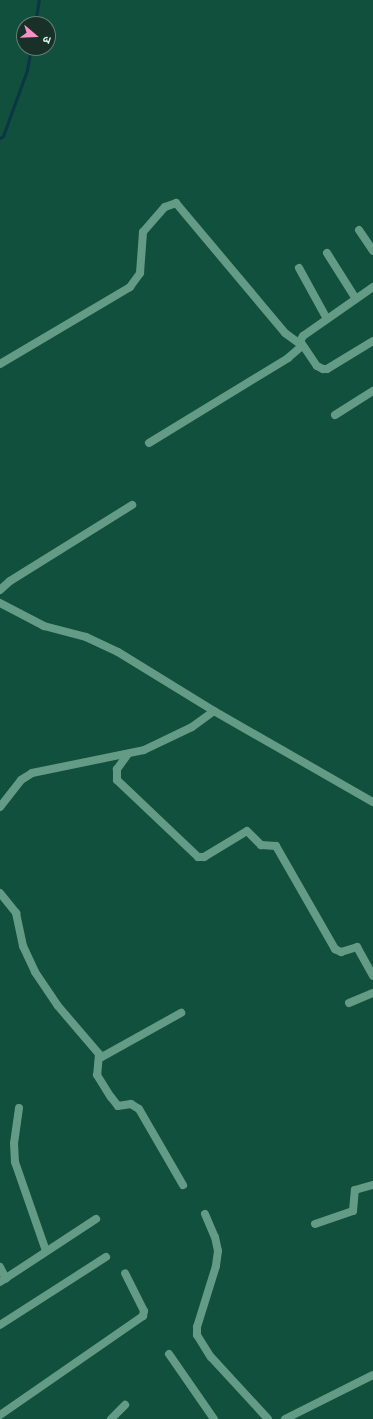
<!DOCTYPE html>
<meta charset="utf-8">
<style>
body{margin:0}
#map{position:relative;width:373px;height:1419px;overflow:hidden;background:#10503d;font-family:"Varela Round","Noto Sans Devanagari",sans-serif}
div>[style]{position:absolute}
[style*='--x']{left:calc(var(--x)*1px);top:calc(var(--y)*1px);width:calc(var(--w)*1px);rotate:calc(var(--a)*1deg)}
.stream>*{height:3px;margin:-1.5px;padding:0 1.5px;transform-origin:1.5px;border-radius:1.5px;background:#0c3545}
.minor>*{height:8px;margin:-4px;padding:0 4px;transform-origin:4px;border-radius:4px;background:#649b86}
.tertiary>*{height:8px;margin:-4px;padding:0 4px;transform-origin:4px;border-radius:4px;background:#649b86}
span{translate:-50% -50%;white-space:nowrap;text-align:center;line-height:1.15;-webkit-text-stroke:3px #183027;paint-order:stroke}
.north{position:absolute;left:16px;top:16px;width:40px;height:40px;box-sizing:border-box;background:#183027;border:1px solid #668076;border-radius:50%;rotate:109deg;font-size:11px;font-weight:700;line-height:16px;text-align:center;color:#dbf9ed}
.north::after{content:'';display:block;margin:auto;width:14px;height:18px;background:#fa8fc7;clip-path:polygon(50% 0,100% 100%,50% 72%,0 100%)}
</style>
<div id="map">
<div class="stream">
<div style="--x:35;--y:24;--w:24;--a:-81"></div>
<div style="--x:0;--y:138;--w:4;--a:-34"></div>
<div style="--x:3;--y:136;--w:70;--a:-70"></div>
<div style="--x:27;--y:70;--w:22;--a:-80"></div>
</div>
<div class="minor">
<div style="--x:359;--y:230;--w:25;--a:56"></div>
<div style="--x:327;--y:253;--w:54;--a:57.8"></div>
<div style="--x:299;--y:268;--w:58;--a:61.2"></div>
<div style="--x:373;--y:287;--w:85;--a:145"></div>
<div style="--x:303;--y:336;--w:6;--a:121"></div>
<div style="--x:300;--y:341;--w:30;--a:56"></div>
<div style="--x:317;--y:366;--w:7;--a:27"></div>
<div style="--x:323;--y:369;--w:4;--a:0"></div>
<div style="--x:327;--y:369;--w:54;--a:-31.3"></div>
<div style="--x:0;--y:364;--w:151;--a:-30.6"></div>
<div style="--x:130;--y:287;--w:17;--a:-54"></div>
<div style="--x:140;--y:273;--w:41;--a:-85.8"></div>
<div style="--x:143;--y:232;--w:33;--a:-49"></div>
<div style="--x:165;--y:207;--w:12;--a:-20"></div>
<div style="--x:176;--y:203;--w:170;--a:50"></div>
<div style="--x:285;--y:333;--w:19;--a:36"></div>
<div style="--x:335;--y:415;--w:45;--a:-32.3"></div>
<div style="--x:149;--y:443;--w:163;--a:-31.4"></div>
<div style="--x:288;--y:358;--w:18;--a:-41"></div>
<div style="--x:0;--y:590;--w:13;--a:-42"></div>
<div style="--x:10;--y:581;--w:144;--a:-31.9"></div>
<div style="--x:128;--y:754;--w:19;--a:126"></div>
<div style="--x:117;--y:769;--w:11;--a:90"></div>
<div style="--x:117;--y:780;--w:112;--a:43.5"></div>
<div style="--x:198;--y:857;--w:6;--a:0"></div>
<div style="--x:204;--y:857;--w:50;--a:-31.2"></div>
<div style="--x:247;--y:831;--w:20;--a:45"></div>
<div style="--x:261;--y:845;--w:15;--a:4"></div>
<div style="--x:276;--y:846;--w:119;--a:60.2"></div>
<div style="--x:335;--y:949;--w:7;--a:27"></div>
<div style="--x:341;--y:952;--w:17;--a:-17"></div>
<div style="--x:357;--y:947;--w:33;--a:61"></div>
<div style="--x:0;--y:807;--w:34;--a:-52"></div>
<div style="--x:21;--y:780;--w:13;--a:-32"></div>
<div style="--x:32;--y:773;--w:114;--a:-11.6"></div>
<div style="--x:144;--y:750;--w:53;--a:-25.6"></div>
<div style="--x:192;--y:727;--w:27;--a:-36"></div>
<div style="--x:0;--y:893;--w:26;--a:51"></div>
<div style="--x:16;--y:913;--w:34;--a:78"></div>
<div style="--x:23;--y:946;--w:29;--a:65"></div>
<div style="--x:35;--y:972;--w:41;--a:55.9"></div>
<div style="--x:58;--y:1006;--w:63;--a:49.5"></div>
<div style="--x:99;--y:1054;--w:21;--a:95"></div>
<div style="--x:97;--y:1075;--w:26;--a:58"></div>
<div style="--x:111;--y:1097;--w:11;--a:52"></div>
<div style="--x:118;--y:1106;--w:13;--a:-9"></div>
<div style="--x:131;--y:1104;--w:9;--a:32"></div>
<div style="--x:139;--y:1109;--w:88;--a:59.9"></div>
<div style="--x:349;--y:1003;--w:26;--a:-23"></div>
<div style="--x:100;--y:1058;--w:93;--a:-29.1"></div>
<div style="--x:19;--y:1108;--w:35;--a:98"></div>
<div style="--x:14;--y:1143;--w:19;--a:87"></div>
<div style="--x:15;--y:1162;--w:94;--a:70.8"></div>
<div style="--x:205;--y:1214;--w:25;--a:67"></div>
<div style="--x:215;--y:1237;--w:14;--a:78"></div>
<div style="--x:218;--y:1251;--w:15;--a:98"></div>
<div style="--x:216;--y:1266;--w:64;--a:107.3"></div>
<div style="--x:197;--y:1327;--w:8;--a:90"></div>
<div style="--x:197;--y:1335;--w:26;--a:58"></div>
<div style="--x:211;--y:1357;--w:84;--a:47.4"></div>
<div style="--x:315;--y:1224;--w:40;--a:-18.9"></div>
<div style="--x:353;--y:1211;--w:21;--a:-85"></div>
<div style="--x:355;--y:1190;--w:19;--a:-16"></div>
<div style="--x:0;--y:1267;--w:13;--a:63"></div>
<div style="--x:0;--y:1282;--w:115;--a:-33.3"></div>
<div style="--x:0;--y:1325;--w:126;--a:-32.7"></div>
<div style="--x:169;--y:1354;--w:79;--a:55.3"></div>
<div style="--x:0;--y:1415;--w:174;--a:-34.7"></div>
<div style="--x:143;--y:1316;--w:5;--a:-79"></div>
<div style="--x:144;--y:1311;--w:42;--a:-116.6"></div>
<div style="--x:111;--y:1419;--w:20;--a:-45"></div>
<div style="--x:285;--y:1419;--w:98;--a:-26.6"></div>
</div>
<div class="tertiary">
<div style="--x:0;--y:603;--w:50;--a:27.6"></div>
<div style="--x:44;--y:626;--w:43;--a:14.7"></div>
<div style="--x:86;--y:637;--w:35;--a:25"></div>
<div style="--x:118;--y:652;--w:113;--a:31.6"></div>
<div style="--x:214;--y:711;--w:183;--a:29.8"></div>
</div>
<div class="north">उ</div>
</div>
